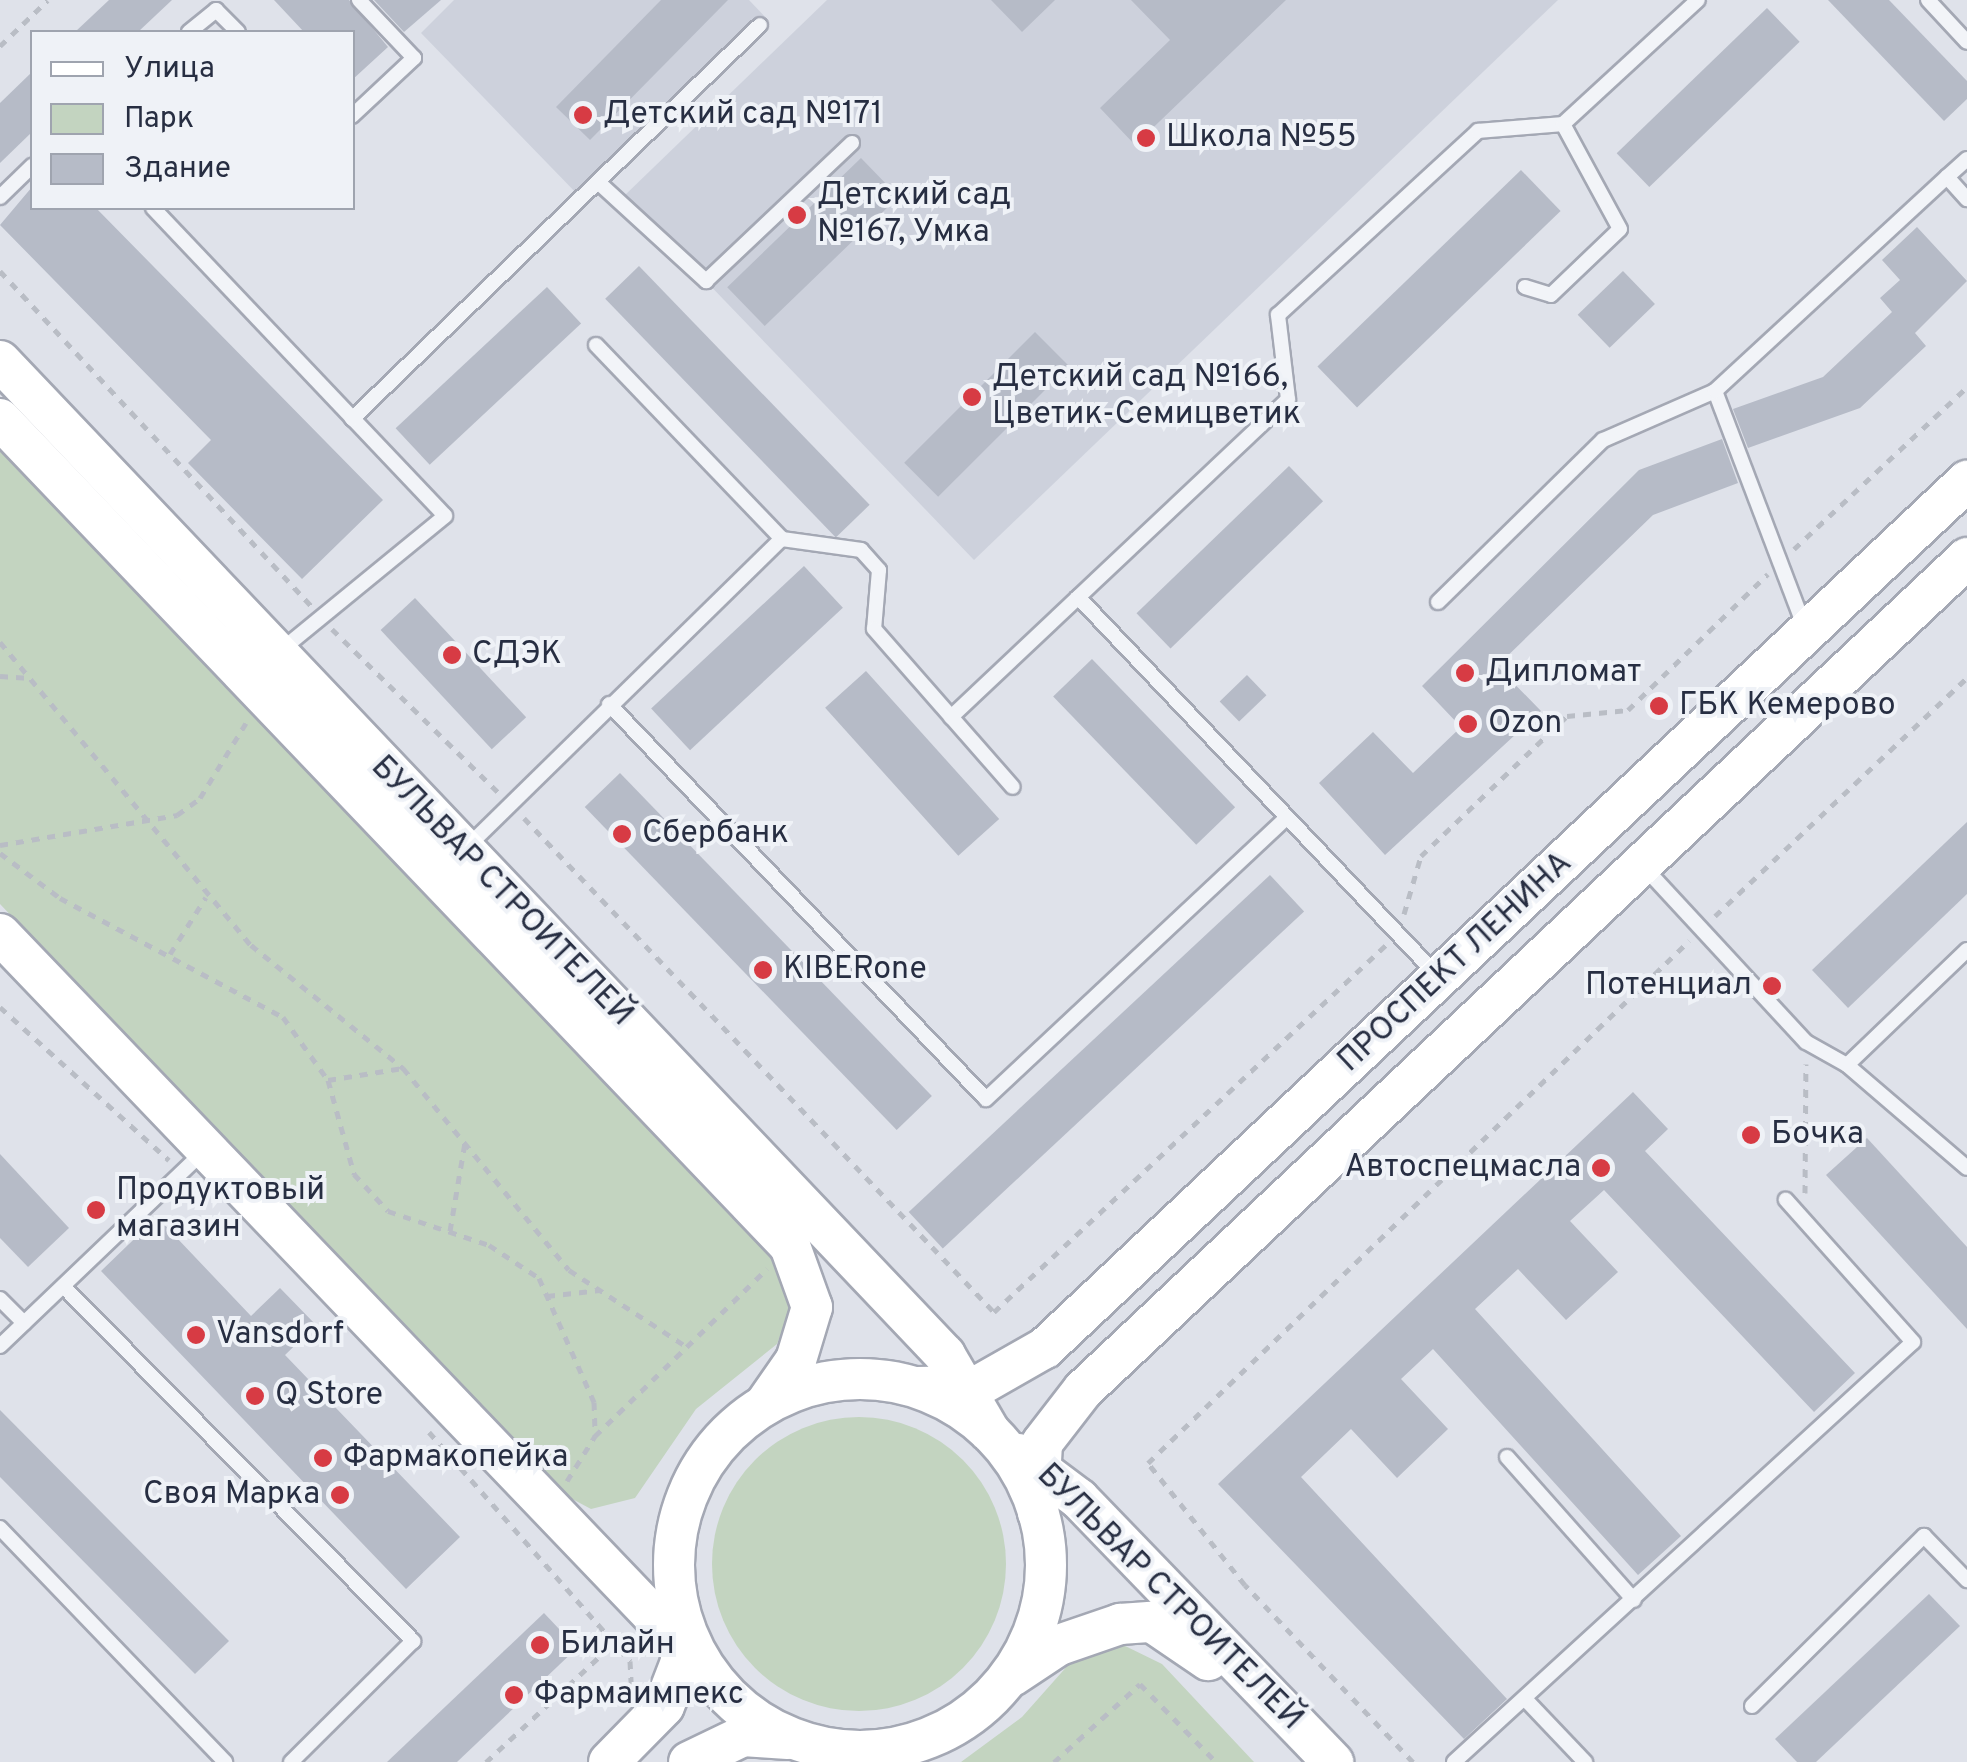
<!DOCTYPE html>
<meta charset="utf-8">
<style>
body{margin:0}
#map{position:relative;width:1967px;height:1762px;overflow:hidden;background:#dfe2ea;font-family:Overpass,sans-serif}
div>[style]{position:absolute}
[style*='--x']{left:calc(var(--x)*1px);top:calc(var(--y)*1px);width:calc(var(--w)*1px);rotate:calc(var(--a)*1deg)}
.built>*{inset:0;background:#cdd1dc}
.green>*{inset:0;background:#c3d4c0}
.round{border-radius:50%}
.building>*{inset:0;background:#b6bbc7;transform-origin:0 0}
.path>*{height:5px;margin-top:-2.5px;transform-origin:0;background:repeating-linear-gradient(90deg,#b9bdc5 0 8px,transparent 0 16px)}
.roads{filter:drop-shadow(2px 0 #a4a8b4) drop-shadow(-2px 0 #a4a8b4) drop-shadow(0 2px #a4a8b4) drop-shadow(0 -2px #a4a8b4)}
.lane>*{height:14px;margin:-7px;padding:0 7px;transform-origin:7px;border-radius:7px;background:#f2f4f8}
.secondary>*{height:40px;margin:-20px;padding:0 20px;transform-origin:20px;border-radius:20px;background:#fff}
.secondary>.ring{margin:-20px;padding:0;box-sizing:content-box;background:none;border:40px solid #fff;border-radius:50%}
.dots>*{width:28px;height:28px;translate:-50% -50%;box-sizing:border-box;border:5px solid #eff2f7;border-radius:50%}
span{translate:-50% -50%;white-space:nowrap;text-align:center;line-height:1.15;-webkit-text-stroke:8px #eff2f7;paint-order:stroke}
.poi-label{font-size:32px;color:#272e42}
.left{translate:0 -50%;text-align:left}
.right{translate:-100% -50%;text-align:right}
.street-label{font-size:32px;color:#272e42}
.legend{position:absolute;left:30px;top:30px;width:325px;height:180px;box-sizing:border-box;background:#eff2f7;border:2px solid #9fa4af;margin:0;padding:12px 18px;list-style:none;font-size:30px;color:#272e42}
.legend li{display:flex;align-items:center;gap:20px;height:50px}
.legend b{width:50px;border:2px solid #9fa4af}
</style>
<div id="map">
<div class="built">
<div style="clip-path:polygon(454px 0,749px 0,767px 19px,581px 198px,421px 33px)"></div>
<div style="clip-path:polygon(827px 0,1558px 0,974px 560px,624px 196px)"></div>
</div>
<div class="green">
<div style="clip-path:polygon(0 451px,777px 1259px,791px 1308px,777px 1344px,696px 1409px,635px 1498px,591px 1509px,561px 1493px,0 904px)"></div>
<div class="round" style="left:712px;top:1417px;width:294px;height:294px"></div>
<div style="clip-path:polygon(1115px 1641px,1162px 1664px,1254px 1762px,961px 1762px,1022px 1717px,1077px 1655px)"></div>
</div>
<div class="building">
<div style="clip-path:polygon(109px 0,172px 0,138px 32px,75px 32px)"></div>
<div style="clip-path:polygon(274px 0,349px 0,388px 47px,352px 80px,352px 32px,304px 32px)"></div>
<div style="clip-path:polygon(374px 0,441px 0,404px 32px)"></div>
<div style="clip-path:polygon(661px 0,728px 0,590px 140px,556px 107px)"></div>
<div style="clip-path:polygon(991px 0,1055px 0,1022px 32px)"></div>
<div style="clip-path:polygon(1131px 0,1286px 0,1135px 145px,1100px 108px,1170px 40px)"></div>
<div style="clip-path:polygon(1828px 0,1889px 0,1967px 81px,1967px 99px,1944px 121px)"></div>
<div style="left:1767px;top:8px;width:47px;height:209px;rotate:46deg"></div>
<div style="clip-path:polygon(32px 72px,32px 132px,0 163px,0 103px)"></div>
<div style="left:861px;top:158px;width:54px;height:186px;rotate:46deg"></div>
<div style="left:1521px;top:170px;width:57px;height:283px;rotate:46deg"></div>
<div style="clip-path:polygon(32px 187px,32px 208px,96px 208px,383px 500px,302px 579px,188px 463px,211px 440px,0 225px)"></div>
<div style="clip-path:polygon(1917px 227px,1967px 281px,1915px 333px,1926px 346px,1860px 408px,1748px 448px,1733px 409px,1823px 377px,1892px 312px,1880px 298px,1900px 280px,1882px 260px)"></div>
<div style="left:639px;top:266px;width:332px;height:47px;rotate:46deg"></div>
<div style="left:1623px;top:271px;width:46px;height:63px;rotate:46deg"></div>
<div style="left:547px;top:287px;width:50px;height:207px;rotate:47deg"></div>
<div style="left:1035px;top:332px;width:48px;height:185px;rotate:45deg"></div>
<div style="clip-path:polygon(1722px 439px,1738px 483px,1653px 515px,1497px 666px,1541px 711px,1385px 855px,1319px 783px,1373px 732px,1413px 773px,1461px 727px,1422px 686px,1639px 470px)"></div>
<div style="left:1289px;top:466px;width:49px;height:212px;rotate:46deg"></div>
<div style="left:804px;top:566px;width:57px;height:209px;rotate:47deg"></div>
<div style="left:415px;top:598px;width:163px;height:47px;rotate:47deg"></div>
<div style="left:1092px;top:659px;width:206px;height:54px;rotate:46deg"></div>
<div style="left:866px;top:671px;width:199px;height:55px;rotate:48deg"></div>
<div style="left:1247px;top:675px;width:28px;height:38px;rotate:46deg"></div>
<div style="left:620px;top:773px;width:449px;height:49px;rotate:46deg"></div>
<div style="clip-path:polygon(1967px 822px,1967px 894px,1848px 1008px,1812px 970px)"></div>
<div style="left:1270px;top:875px;width:50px;height:494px;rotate:47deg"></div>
<div style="clip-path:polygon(1633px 1092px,1668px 1129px,1645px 1151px,1855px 1373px,1814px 1412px,1604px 1190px,1570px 1221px,1618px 1272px,1566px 1320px,1518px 1269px,1475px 1309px,1681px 1536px,1638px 1575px,1433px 1349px,1401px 1379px,1448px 1429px,1397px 1478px,1351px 1429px,1301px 1477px,1507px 1699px,1464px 1739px,1218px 1484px)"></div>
<div style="clip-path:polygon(1867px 1138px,1967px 1247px,1967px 1329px,1826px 1175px)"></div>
<div style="clip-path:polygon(0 1154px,69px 1228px,28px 1267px,0 1238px)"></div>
<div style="clip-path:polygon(157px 1217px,251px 1316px,280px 1288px,316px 1325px,285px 1355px,460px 1537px,406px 1589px,101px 1271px)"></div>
<div style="clip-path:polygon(0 1410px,229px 1641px,195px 1674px,0 1477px)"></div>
<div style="clip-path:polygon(1929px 1594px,1960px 1626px,1816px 1762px,1797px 1762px,1775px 1739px)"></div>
<div style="clip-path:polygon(544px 1613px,577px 1648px,457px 1762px,387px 1762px)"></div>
</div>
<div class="path">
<div style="--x:0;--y:46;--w:66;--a:-43.8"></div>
<div style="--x:0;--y:271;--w:457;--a:47.1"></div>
<div style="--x:1794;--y:549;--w:237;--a:-43.1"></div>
<div style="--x:332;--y:629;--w:234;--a:44.5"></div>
<div style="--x:0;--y:642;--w:393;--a:50.4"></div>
<div style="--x:251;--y:945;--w:196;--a:39"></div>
<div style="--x:403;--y:1068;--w:261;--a:50.6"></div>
<div style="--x:569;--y:1270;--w:141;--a:33.1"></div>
<div style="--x:0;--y:676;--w:30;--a:4"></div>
<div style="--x:524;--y:818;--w:682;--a:46.43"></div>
<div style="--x:994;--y:1312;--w:538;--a:-43.12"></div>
<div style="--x:0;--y:845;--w:180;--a:-9.6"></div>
<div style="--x:177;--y:815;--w:29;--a:-36"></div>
<div style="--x:200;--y:798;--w:88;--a:-58.5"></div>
<div style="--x:0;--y:853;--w:75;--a:36.9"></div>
<div style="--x:60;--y:898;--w:253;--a:28.1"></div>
<div style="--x:283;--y:1017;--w:77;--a:54.5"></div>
<div style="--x:328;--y:1080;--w:98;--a:74.5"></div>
<div style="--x:354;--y:1174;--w:50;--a:47.4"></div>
<div style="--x:388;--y:1211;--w:107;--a:18.6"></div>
<div style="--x:489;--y:1245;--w:60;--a:33.4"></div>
<div style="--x:539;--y:1278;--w:136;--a:66.1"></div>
<div style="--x:594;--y:1402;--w:34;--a:88"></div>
<div style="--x:1404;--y:914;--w:60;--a:-73.7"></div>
<div style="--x:1421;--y:856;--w:202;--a:-43.8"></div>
<div style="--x:1567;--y:716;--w:61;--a:-5.6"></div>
<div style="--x:1628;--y:710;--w:195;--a:-44.2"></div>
<div style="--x:1715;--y:916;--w:347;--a:-43.4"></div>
<div style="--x:170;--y:954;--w:67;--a:-57.7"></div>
<div style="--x:0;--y:1007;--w:228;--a:42.2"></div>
<div style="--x:328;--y:1080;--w:76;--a:-9.1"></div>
<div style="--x:1805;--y:1193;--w:129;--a:-89.6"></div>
<div style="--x:450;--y:1231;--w:90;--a:-80.4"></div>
<div style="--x:547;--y:1296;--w:53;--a:-6.5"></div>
<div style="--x:429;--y:1432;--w:305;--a:48.7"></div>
<div style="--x:630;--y:1661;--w:33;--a:87"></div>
<div style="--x:567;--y:1481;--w:53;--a:-58.1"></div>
<div style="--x:595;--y:1436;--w:240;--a:-44.2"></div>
<div style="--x:486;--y:1762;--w:175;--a:-42.9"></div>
<div style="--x:1054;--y:1762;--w:116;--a:-42.2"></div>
<div style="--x:1140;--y:1684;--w:109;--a:45.7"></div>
<div style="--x:1413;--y:1762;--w:244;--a:-133.5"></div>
<div style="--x:1245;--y:1585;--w:156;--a:-128.5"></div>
<div style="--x:1148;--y:1463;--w:752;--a:-43.98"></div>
</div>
<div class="roads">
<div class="lane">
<div style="--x:1928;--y:0;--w:57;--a:47.1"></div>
<div style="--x:189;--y:32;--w:35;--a:-39"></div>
<div style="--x:216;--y:10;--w:31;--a:45"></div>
<div style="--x:352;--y:116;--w:85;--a:-43.1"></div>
<div style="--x:414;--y:58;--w:80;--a:-133.5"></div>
<div style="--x:1967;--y:159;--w:27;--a:138"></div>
<div style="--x:1947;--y:177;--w:30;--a:48"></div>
<div style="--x:598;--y:182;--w:147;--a:42.5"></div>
<div style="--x:706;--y:281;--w:201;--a:-43.4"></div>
<div style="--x:0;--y:197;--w:45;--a:-44.1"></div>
<div style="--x:153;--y:208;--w:424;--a:46.5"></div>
<div style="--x:445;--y:516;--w:215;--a:140.7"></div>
<div style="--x:1525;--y:287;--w:27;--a:17"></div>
<div style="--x:1551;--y:295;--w:95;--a:-43.7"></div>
<div style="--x:1620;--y:229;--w:119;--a:-118.5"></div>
<div style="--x:596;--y:345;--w:269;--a:46.2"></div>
<div style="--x:1715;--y:391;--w:250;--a:69.2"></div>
<div style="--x:352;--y:419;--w:567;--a:-44"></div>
<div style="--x:1078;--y:597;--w:521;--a:46.48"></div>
<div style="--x:1438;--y:602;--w:231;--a:-44.5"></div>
<div style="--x:1603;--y:440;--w:122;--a:-23.6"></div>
<div style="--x:1715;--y:391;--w:316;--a:-42.7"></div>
<div style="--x:609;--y:704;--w:546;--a:46.34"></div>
<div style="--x:986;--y:1099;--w:412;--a:-43.1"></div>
<div style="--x:951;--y:717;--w:463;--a:-43.3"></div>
<div style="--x:1288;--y:399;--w:85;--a:-96.8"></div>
<div style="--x:1278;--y:315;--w:272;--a:-42.6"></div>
<div style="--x:1478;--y:131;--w:85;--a:-4.7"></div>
<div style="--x:1563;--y:124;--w:183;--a:-42.6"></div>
<div style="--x:466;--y:848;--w:442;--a:-44.4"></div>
<div style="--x:782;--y:539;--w:80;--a:7.9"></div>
<div style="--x:861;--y:550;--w:27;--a:48"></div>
<div style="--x:879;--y:570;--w:59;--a:94.8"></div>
<div style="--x:874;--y:629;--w:210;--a:48.7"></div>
<div style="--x:1642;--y:865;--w:241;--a:47.2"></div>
<div style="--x:1806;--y:1042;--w:47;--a:29.3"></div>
<div style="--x:1847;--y:1065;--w:166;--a:-43.8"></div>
<div style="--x:1847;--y:1065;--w:158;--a:40.6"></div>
<div style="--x:63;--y:1286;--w:499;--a:45.4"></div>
<div style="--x:413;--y:1641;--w:172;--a:135.2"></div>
<div style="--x:0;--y:1299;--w:34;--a:45"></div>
<div style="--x:0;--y:1346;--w:279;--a:-43.7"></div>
<div style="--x:1507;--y:1457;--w:191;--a:48.4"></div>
<div style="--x:0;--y:1528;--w:325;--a:46.1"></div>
<div style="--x:1526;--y:1700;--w:86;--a:46.4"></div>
<div style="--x:1752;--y:1706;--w:242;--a:-44.7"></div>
<div style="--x:1924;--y:1536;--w:62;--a:45.7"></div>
<div style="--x:1454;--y:1762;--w:622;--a:-42.46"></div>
<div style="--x:1913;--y:1342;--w:191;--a:-131.8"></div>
</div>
<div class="secondary">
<div style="--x:0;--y:361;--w:1372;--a:46.45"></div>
<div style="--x:945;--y:1355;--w:89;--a:59.7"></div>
<div style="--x:0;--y:419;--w:1144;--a:46.31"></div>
<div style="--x:790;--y:1246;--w:65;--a:70.2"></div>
<div style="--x:812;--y:1307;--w:55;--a:106.8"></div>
<div style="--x:796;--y:1360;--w:52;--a:124.9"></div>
<div style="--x:0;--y:934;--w:996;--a:46.22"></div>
<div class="ring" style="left:674px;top:1379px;width:332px;height:332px"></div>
<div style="--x:917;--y:1387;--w:61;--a:-0.9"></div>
<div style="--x:978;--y:1386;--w:77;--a:-29.6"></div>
<div style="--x:1045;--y:1348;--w:1266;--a:-43.24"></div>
<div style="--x:1019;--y:1454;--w:75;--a:36.9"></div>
<div style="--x:1079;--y:1499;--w:366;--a:46"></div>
<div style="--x:1038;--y:1513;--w:70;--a:-86.7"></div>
<div style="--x:1042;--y:1443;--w:67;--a:-52.3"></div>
<div style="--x:1083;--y:1390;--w:1214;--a:-43.26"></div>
<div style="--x:1012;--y:1676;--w:56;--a:-33.4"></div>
<div style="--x:1059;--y:1645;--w:65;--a:-19"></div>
<div style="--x:1120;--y:1624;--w:32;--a:-4"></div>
<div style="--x:1152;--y:1622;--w:68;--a:34.2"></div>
<div style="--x:609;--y:1762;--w:78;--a:-45.5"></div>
<div style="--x:664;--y:1706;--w:47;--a:-68.9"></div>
<div style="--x:681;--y:1662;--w:39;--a:-91"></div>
<div style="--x:689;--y:1762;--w:60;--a:-25.7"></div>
<div style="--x:743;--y:1736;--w:45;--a:3.8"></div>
</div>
</div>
<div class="dots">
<div style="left:583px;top:115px;background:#d73b44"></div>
<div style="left:1146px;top:138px;background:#d73b44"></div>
<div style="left:797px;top:215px;background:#d73b44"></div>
<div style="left:972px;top:397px;background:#d73b44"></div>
<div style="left:452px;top:655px;background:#d73b44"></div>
<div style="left:1465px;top:673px;background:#d73b44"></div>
<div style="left:1659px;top:706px;background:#d73b44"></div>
<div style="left:1468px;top:724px;background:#d73b44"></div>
<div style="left:622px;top:834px;background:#d73b44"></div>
<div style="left:763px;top:970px;background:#d73b44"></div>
<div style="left:1772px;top:986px;background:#d73b44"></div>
<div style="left:1751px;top:1135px;background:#d73b44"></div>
<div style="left:1601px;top:1168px;background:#d73b44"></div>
<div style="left:96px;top:1210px;background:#d73b44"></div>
<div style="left:196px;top:1335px;background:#d73b44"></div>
<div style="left:255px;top:1396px;background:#d73b44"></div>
<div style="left:323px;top:1458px;background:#d73b44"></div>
<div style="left:340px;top:1495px;background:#d73b44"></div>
<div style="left:540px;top:1645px;background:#d73b44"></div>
<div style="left:514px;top:1695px;background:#d73b44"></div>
</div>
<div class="poi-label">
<span class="left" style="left:603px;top:115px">Детский сад №171</span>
<span class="left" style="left:1166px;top:138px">Школа №55</span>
<span class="left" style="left:817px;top:215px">Детский сад<br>№167, Умка</span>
<span class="left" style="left:992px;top:397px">Детский сад №166,<br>Цветик-Семицветик</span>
<span class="left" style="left:472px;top:655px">СДЭК</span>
<span class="left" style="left:1485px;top:673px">Дипломат</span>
<span class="left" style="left:1679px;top:706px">ГБК Кемерово</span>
<span class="left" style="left:1488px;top:724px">Ozon</span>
<span class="left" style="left:642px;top:834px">Сбербанк</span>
<span class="left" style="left:783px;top:970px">KIBERone</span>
<span class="right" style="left:1752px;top:986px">Потенциал</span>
<span class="left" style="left:1771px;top:1135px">Бочка</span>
<span class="right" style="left:1581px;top:1168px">Автоспецмасла</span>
<span class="left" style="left:116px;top:1210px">Продуктовый<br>магазин</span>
<span class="left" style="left:216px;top:1335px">Vansdorf</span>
<span class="left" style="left:275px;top:1396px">Q Store</span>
<span class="left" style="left:343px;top:1458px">Фармакопейка</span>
<span class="right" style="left:320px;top:1495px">Своя Марка</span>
<span class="left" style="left:560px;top:1645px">Билайн</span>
<span class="left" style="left:534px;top:1695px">Фармаимпекс</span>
</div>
<div class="street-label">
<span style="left:501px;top:892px;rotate:46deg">БУЛЬВАР СТРОИТЕЛЕЙ</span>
<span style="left:1456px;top:963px;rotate:-43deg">ПРОСПЕКТ ЛЕНИНА</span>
<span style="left:1169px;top:1598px;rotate:45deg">БУЛЬВАР СТРОИТЕЛЕЙ</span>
</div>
<ul class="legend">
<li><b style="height:12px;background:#fff"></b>Улица</li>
<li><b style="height:28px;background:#c3d4c0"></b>Парк</li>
<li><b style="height:28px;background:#b6bbc7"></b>Здание</li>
</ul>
</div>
